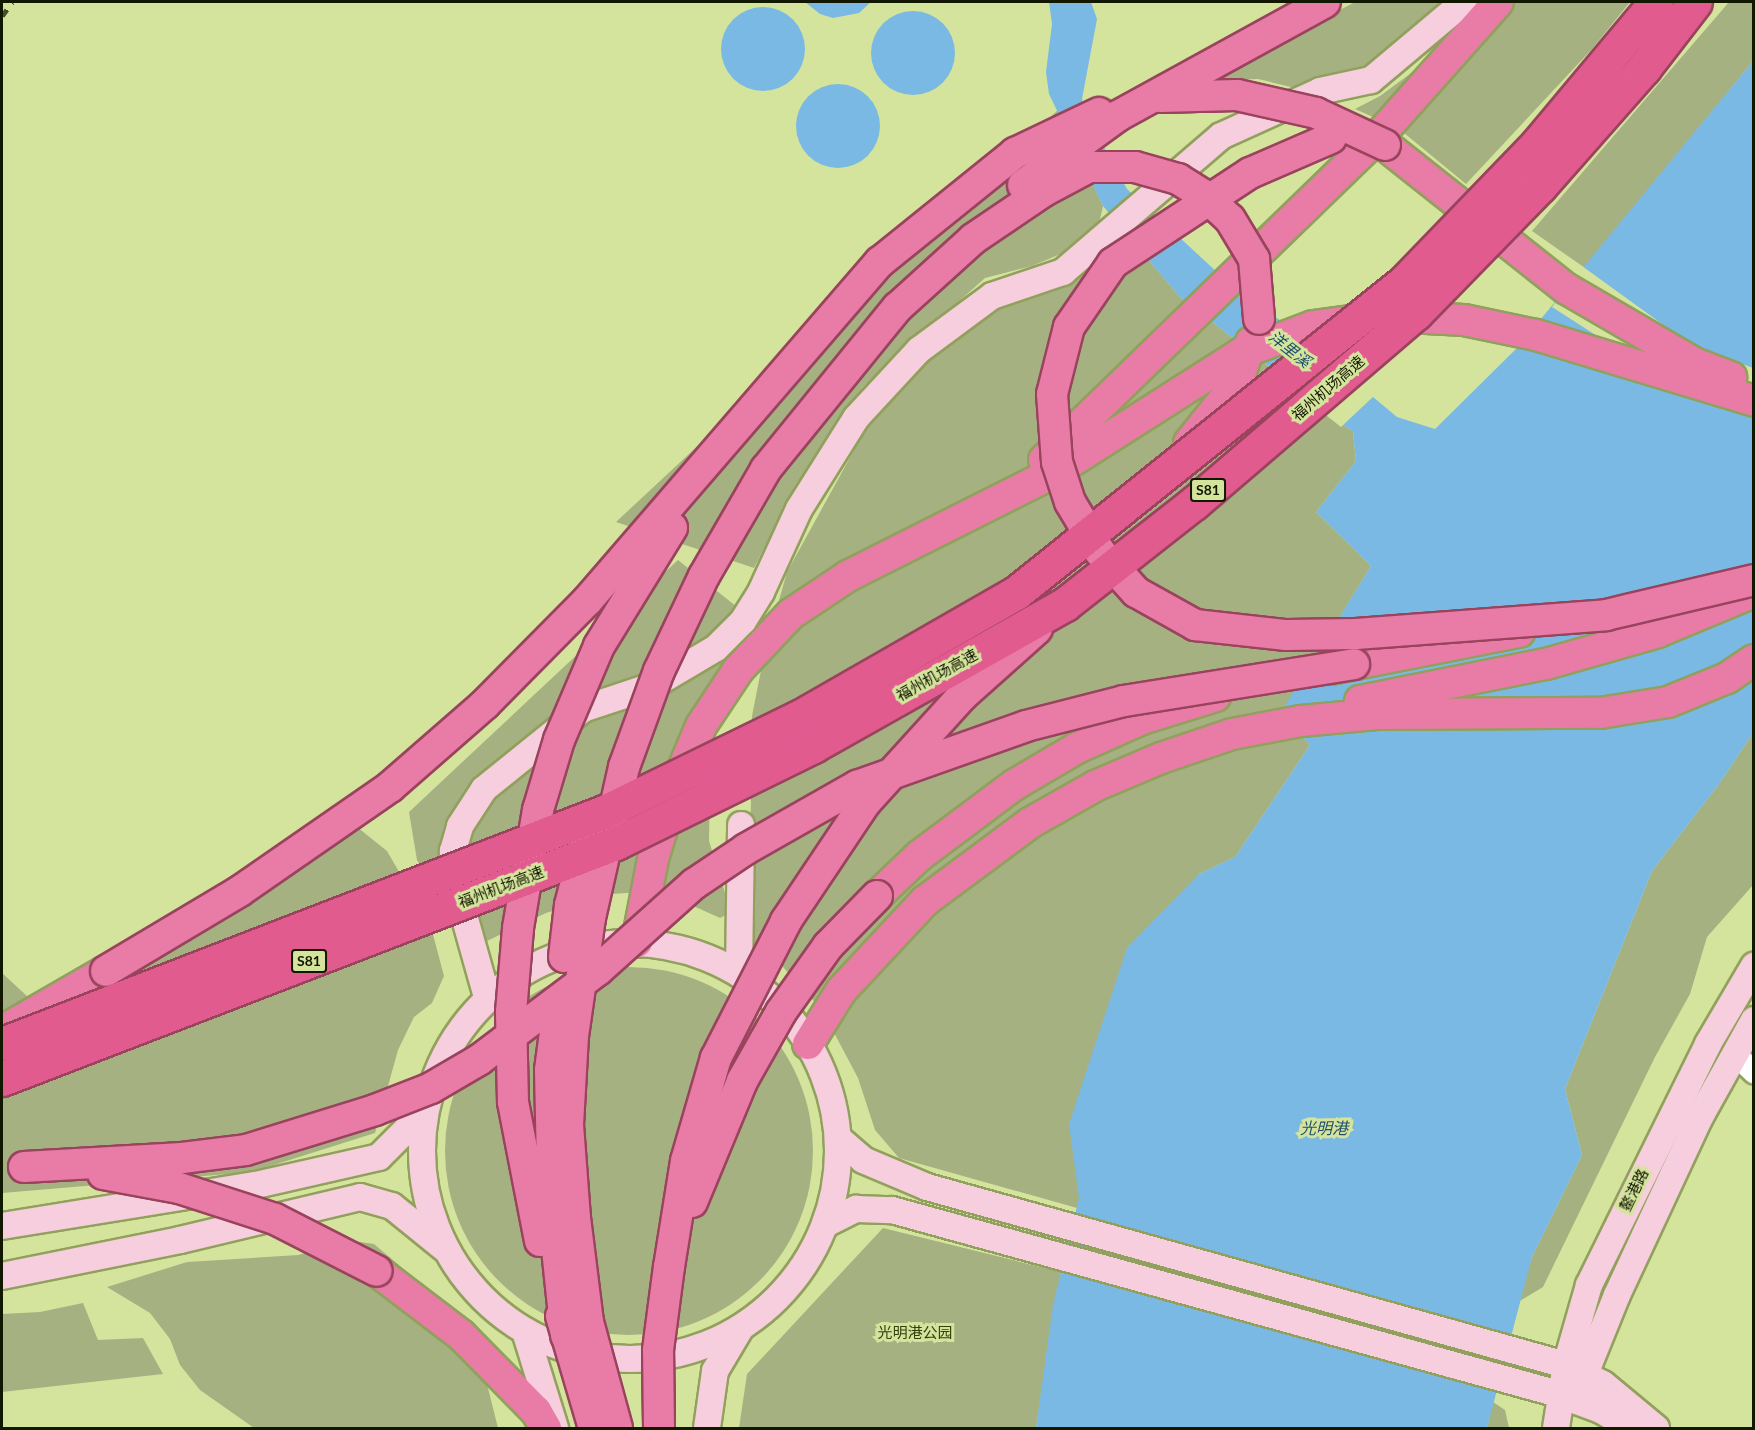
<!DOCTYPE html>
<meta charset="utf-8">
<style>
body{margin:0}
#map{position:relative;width:1755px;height:1430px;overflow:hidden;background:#d4e49d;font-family:Lato,"Noto Sans SC",sans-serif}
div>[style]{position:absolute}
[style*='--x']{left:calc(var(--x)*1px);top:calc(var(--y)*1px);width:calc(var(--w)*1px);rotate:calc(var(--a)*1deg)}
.green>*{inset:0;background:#a6b182}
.round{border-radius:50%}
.water>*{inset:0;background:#7ab9e3}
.pier>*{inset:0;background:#d4e49d}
.roads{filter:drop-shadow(2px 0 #91a05c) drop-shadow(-2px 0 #91a05c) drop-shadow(0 2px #91a05c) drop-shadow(0 -2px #91a05c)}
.tertiary>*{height:22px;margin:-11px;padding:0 11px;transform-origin:11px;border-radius:11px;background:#fff}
.secondary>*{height:26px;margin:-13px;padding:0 13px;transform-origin:13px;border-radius:13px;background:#f6cedd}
.secondary>.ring{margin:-13px;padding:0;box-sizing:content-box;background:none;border:26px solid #f6cedd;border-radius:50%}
.trunk>*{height:30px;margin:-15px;padding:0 15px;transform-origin:15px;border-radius:15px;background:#e87ca6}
.rail>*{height:4.5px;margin-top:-2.25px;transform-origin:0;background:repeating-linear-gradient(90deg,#454d29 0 8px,transparent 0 16px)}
.bridges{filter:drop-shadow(2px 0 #99435d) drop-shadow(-2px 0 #99435d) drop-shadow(0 2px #99435d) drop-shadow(0 -2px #99435d)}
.trunk-bridge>*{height:30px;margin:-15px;padding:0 15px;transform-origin:15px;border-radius:15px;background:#e87ca6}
.motorway-bridge>*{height:33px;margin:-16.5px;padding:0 16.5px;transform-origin:16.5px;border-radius:16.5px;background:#e25b8f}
span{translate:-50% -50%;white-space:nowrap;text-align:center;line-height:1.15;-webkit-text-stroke:6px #d4e49d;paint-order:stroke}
.shield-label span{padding:2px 4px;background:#d4e49d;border:2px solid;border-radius:4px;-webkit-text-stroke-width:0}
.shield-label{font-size:14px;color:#121700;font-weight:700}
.street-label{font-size:15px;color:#121700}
.park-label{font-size:15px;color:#353d0b}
.water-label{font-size:16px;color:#1f4f6c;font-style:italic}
.frame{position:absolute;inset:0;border:3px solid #121700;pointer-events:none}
</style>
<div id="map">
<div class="green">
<div style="clip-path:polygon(1355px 2px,1444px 2px,1362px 76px,1312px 92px,1258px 79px,1205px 81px)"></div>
<div style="clip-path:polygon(1502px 2px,1630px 2px,1592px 49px,1466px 184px,1398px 128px,1355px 109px,1380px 96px,1491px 14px)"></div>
<div style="clip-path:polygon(1729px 2px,1753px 2px,1753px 61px,1585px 268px,1532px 231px)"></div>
<div style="clip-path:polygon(1058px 110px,1103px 206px,1099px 224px,1070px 250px,1032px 266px,985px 278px,863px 387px,797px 483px,754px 568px,616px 522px)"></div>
<div style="clip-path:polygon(1126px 233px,1179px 296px,1353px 432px,1356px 461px,1316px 512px,1371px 566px,1282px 712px,1310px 745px,1235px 857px,1199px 874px,1077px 1208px,899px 1158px,875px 1130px,858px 1078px,822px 1010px,783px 967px,749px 942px,752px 716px,765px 650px,787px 572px,874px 414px,957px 328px)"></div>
<div style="clip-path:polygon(678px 560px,742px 611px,734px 626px,711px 732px,709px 841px,731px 912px,720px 918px,660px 891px,611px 894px,546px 913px,472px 948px,417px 860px,409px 812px)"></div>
<div style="clip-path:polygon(1753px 733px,1753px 885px,1707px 937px,1690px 994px,1655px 1057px,1543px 1287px,1518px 1302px,1532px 1257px,1582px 1155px,1565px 1089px,1652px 871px,1719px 784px)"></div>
<div style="clip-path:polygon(342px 815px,387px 851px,431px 927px,444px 976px,432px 1003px,414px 1017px,398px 1050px,375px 1133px,252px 1172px,2px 1193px,2px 973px,28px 997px,102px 960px)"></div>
<div class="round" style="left:445px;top:967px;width:368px;height:368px"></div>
<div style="clip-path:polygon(883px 1228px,1061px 1272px,1036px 1428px,739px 1428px,747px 1374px)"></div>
<div style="clip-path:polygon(353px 1241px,374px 1244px,420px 1283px,487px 1384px,498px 1428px,254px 1428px,200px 1390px,180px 1365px,170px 1339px,150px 1313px,107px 1287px,187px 1262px,298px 1255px)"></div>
<div style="clip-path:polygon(83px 1303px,98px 1340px,143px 1338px,163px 1374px,2px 1392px,2px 1314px,40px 1312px)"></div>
<div style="clip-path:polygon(1493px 1402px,1505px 1410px,1509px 1428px,1487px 1428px)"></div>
</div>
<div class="water">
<div style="clip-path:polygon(805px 2px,871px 2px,859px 13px,833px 18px,820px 14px)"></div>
<div style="clip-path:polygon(1049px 2px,1091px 2px,1097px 19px,1082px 99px,1084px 111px,1127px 189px,1231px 285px,1288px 326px,1397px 417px,1435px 429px,1517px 348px,1753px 61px,1753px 733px,1719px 784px,1652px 871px,1565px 1089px,1582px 1155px,1532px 1257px,1487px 1428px,1036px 1428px,1053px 1305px,1079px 1198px,1069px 1124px,1127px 948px,1199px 874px,1235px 857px,1310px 745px,1281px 712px,1371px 566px,1316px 512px,1356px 461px,1353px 432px,1179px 296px,1103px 206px,1049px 94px,1046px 72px,1052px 24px)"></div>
<div class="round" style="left:721px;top:7px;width:84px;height:84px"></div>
<div class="round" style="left:871px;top:11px;width:84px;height:84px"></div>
<div class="round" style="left:796px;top:84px;width:84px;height:84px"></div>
</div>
<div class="pier">
<div style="clip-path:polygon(1582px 266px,1687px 342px,1753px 368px,1753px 407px,1647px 368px,1552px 307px)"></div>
<div style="clip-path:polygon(1308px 339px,1375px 395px,1341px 427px,1270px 371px)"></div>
</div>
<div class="roads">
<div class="tertiary">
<div style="--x:1734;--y:1053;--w:28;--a:44"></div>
</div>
<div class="secondary">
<div class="ring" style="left:422px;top:943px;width:390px;height:390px"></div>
<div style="--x:739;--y:973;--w:148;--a:-89.2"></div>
<div style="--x:487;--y:997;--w:118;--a:-105.7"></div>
<div style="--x:455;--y:883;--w:32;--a:-94"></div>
<div style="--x:453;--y:851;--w:26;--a:-74"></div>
<div style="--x:460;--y:826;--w:44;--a:-57"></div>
<div style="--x:484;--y:789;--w:127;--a:-38.9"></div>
<div style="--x:583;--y:709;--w:73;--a:-18.4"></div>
<div style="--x:652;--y:686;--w:74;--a:-30.7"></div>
<div style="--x:716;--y:648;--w:38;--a:-45"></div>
<div style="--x:743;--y:621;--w:34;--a:-58"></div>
<div style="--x:761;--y:592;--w:91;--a:-65.4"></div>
<div style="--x:799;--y:509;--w:107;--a:-57.9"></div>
<div style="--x:856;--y:418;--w:93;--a:-47.2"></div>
<div style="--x:919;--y:350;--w:91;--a:-36.5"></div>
<div style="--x:992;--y:296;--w:75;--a:-18.7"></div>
<div style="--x:1063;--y:272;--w:208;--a:-40.7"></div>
<div style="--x:1221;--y:136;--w:109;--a:-24.4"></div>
<div style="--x:1320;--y:91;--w:52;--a:-12.2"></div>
<div style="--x:1371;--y:80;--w:121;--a:-40"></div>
<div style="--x:838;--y:1138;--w:33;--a:41"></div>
<div style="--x:863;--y:1160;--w:69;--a:22.9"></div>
<div style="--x:927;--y:1187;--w:663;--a:15.57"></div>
<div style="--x:1566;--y:1365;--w:42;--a:27.2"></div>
<div style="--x:1603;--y:1384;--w:69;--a:39.7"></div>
<div style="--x:826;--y:1224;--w:34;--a:-27"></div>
<div style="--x:856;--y:1209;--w:36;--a:2"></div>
<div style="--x:892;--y:1210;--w:688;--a:15.43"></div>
<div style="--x:1555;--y:1393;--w:49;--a:20.3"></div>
<div style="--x:1601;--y:1410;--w:35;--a:31"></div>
<div style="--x:2;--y:1226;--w:257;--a:-9.2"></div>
<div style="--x:256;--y:1185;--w:126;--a:-12.8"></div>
<div style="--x:379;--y:1157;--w:64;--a:-45"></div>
<div style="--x:2;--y:1276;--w:182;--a:-11.4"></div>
<div style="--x:180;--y:1240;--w:185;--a:-13.4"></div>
<div style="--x:360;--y:1197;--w:33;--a:16"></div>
<div style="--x:392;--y:1206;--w:67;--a:38.9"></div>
<div style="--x:525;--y:1331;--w:102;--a:72.8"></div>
<div style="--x:1579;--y:1389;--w:101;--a:-68"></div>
<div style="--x:1617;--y:1295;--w:196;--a:-65"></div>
<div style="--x:1700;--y:1117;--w:111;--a:-60.9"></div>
<div style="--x:707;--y:1428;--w:58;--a:-82"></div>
<div style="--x:715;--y:1371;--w:49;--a:-59.2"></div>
<div style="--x:1556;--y:1428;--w:64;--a:-81"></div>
<div style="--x:1566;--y:1365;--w:83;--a:-74"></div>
<div style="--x:1589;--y:1285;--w:269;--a:-63.7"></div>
<div style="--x:1708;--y:1044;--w:91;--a:-59.5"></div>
</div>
<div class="trunk">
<div style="--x:1385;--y:145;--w:232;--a:38.4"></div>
<div style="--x:1567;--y:289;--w:147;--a:30.2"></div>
<div style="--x:1694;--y:363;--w:40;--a:21"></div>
<div style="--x:1189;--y:443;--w:77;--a:-51.3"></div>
<div style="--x:1237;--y:383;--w:43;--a:-71.1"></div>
<div style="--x:1044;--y:460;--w:474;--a:-44.1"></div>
<div style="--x:1384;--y:130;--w:171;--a:-48.3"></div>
<div style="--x:1330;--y:669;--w:193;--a:-11.1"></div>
<div style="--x:1360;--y:701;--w:190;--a:-11.3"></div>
<div style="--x:1546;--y:664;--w:116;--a:-15.9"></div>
<div style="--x:1658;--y:632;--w:104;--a:-22.6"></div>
<div style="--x:877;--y:896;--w:58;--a:-43.6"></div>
<div style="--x:919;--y:856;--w:119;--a:-36.8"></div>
<div style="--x:1014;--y:785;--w:73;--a:-30.4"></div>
<div style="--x:1077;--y:748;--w:71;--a:-24"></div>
<div style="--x:1142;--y:719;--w:77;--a:-17.3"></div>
<div style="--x:637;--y:942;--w:85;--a:-79.1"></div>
<div style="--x:653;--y:859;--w:72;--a:-73.1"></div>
<div style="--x:674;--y:790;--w:69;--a:-67.1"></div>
<div style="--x:701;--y:726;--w:67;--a:-56.5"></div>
<div style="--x:738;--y:670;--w:77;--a:-46.6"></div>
<div style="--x:791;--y:614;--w:69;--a:-33.7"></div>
<div style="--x:848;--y:576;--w:232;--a:-26.7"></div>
<div style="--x:1055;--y:472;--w:222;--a:-32.5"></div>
<div style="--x:1242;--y:353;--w:76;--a:-20.8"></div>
<div style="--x:1313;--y:326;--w:76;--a:-7.6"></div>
<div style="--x:1388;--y:316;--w:76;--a:3"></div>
<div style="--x:1464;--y:320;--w:74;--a:11.8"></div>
<div style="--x:1536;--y:335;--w:228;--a:16.8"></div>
<div style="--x:2;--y:1031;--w:120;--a:-30"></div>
<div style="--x:808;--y:1044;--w:62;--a:-58.1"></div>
<div style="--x:841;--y:991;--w:123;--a:-47"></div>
<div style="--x:925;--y:901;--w:131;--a:-36.6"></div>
<div style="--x:1030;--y:823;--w:75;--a:-29.6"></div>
<div style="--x:1095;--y:786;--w:72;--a:-23"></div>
<div style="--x:1161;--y:758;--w:75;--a:-18.7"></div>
<div style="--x:1232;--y:734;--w:70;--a:-10.7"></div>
<div style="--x:1301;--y:721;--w:76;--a:-5.3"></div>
<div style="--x:1377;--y:714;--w:223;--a:-0.3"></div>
<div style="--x:1600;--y:713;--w:69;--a:-9.2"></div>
<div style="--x:1668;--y:702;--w:64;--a:-22.1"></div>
<div style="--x:1727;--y:678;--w:32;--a:-34"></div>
<div style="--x:377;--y:1271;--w:106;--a:37.3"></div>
<div style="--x:461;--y:1335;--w:107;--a:45.4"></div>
<div style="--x:536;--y:1411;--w:20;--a:60"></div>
</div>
</div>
<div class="rail">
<div style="--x:2;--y:16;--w:17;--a:-54"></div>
</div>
<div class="bridges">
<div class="trunk-bridge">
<div style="--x:1160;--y:97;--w:77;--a:-1.5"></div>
<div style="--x:1237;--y:95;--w:81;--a:12.8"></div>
<div style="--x:1316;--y:113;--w:76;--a:24.9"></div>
<div style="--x:1331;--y:138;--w:88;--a:156.6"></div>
<div style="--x:1250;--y:173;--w:164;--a:146.7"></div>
<div style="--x:1113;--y:263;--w:78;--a:124.5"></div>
<div style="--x:1069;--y:327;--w:69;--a:104.2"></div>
<div style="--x:1052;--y:394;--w:68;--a:85.8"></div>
<div style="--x:1057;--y:462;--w:42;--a:72"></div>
<div style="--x:1070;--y:502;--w:58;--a:59"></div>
<div style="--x:1100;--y:552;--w:54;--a:48"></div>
<div style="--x:1136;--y:592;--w:68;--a:29.2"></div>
<div style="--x:1195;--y:625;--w:92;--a:6.3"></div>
<div style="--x:1286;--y:635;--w:70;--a:-0.8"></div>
<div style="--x:1356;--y:634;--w:251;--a:-4.3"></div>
<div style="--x:1606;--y:615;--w:152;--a:-13.3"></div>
<div style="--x:1023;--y:185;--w:117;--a:-36"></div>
<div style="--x:1118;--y:116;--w:236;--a:-28.8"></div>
<div style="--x:564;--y:957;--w:52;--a:-83.4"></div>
<div style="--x:570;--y:905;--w:71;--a:-75.4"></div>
<div style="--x:106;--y:971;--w:156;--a:-30.8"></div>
<div style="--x:240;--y:891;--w:183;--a:-34.7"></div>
<div style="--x:390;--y:787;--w:126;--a:-41.1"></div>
<div style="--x:485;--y:704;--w:145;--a:-45.3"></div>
<div style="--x:587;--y:601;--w:448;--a:-49.2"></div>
<div style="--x:880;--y:262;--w:174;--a:-38.9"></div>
<div style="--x:1015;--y:153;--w:93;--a:-25.5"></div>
<div style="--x:556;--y:1025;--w:45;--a:97.6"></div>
<div style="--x:550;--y:1070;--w:141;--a:88.8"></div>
<div style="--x:553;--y:1211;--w:125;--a:84"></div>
<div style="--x:24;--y:1167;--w:158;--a:-3.3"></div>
<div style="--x:182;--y:1158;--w:64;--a:-7.1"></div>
<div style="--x:246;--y:1150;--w:135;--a:-17.2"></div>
<div style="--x:375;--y:1110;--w:60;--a:-21.4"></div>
<div style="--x:431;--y:1088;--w:56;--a:-30.3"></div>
<div style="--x:479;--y:1060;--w:149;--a:-37.1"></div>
<div style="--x:598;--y:970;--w:129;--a:-41.9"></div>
<div style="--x:694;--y:884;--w:63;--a:-33.9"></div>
<div style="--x:746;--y:849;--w:128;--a:-29.6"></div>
<div style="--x:857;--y:786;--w:179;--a:-19.5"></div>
<div style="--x:1026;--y:726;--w:101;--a:-14.3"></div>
<div style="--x:1124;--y:701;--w:233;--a:-9.1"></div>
<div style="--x:103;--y:1174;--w:77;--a:10.4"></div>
<div style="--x:179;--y:1188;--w:101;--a:17.9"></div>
<div style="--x:275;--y:1219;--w:114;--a:27"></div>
<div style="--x:692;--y:1202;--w:131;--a:-67.5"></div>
<div style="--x:742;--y:1081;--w:79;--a:-60.5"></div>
<div style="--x:781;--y:1012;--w:81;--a:-54.5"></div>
<div style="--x:828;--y:946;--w:70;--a:-45.6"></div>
<div style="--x:540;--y:1241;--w:142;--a:-101"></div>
<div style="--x:513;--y:1102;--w:90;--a:-91.3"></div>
<div style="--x:511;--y:1012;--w:84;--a:-85.2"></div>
<div style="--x:518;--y:928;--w:120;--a:-80.4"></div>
<div style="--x:538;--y:810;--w:73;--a:-73.3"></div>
<div style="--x:559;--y:740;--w:102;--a:-66.9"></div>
<div style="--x:599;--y:646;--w:139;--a:-58.3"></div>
<div style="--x:561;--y:1316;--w:117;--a:73.6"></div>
<div style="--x:617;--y:1428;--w:110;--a:-105.3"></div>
<div style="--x:588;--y:1322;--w:105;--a:-97.1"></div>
<div style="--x:575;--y:1218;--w:93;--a:-94.3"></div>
<div style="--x:568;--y:1125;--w:89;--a:-86.8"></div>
<div style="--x:573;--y:1036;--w:119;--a:-81.8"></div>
<div style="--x:590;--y:918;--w:155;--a:-77.3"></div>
<div style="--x:624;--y:767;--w:102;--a:-70"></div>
<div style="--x:659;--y:671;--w:105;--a:-64.7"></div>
<div style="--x:704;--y:576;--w:124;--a:-59.9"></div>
<div style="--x:766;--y:469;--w:208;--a:-50.9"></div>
<div style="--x:897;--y:308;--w:103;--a:-42.2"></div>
<div style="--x:973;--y:239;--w:86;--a:-34.1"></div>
<div style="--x:1044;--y:191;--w:51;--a:-28.1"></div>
<div style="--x:1089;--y:167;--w:46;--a:0"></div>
<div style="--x:1135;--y:167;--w:45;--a:15.6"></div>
<div style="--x:1178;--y:179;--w:31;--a:32"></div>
<div style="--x:1204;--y:195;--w:35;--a:43"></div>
<div style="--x:1230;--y:219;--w:47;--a:59"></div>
<div style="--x:1254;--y:259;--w:60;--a:85.2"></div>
<div style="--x:659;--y:1428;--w:78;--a:-90.7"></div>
<div style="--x:658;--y:1350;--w:84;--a:-82.5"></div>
<div style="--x:669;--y:1267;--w:107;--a:-80.9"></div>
<div style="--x:686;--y:1161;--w:107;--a:-73.8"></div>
<div style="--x:716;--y:1058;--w:154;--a:-62.9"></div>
<div style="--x:786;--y:921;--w:142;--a:-56.2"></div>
<div style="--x:865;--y:803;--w:146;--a:-47.8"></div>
<div style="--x:963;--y:695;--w:99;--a:-41.7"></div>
</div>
<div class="motorway-bridge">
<div style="--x:2;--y:1044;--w:645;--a:-21.08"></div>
<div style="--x:604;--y:812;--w:217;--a:-26"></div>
<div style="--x:799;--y:717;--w:251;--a:-29.8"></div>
<div style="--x:1017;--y:592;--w:493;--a:-38.7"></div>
<div style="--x:1402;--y:284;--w:196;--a:-46"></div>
<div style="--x:1538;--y:143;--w:184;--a:-50.1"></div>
<div style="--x:2;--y:1079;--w:658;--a:-21.03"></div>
<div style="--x:616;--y:843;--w:220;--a:-26.2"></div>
<div style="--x:813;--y:746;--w:289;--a:-29.4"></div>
<div style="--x:1065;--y:604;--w:164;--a:-38.1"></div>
<div style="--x:1194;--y:503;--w:292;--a:-40.6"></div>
<div style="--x:1416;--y:313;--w:177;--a:-45.7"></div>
<div style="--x:1540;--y:186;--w:157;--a:-48.6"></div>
<div style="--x:1644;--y:68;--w:83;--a:-52.3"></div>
</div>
</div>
<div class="shield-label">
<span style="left:1208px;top:490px">S81</span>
<span style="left:309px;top:961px">S81</span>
</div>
<div class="street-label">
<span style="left:1328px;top:388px;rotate:-41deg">福州机场高速</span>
<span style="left:937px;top:675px;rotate:-29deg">福州机场高速</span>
<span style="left:501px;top:887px;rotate:-21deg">福州机场高速</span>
<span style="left:1634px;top:1190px;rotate:-64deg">鳌港路</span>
</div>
<div class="park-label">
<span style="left:915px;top:1333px">光明港公园</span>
</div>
<div class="water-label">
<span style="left:1290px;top:349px;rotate:38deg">洋里溪</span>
<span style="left:1324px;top:1128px">光明港</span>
</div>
<div class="frame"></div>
</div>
